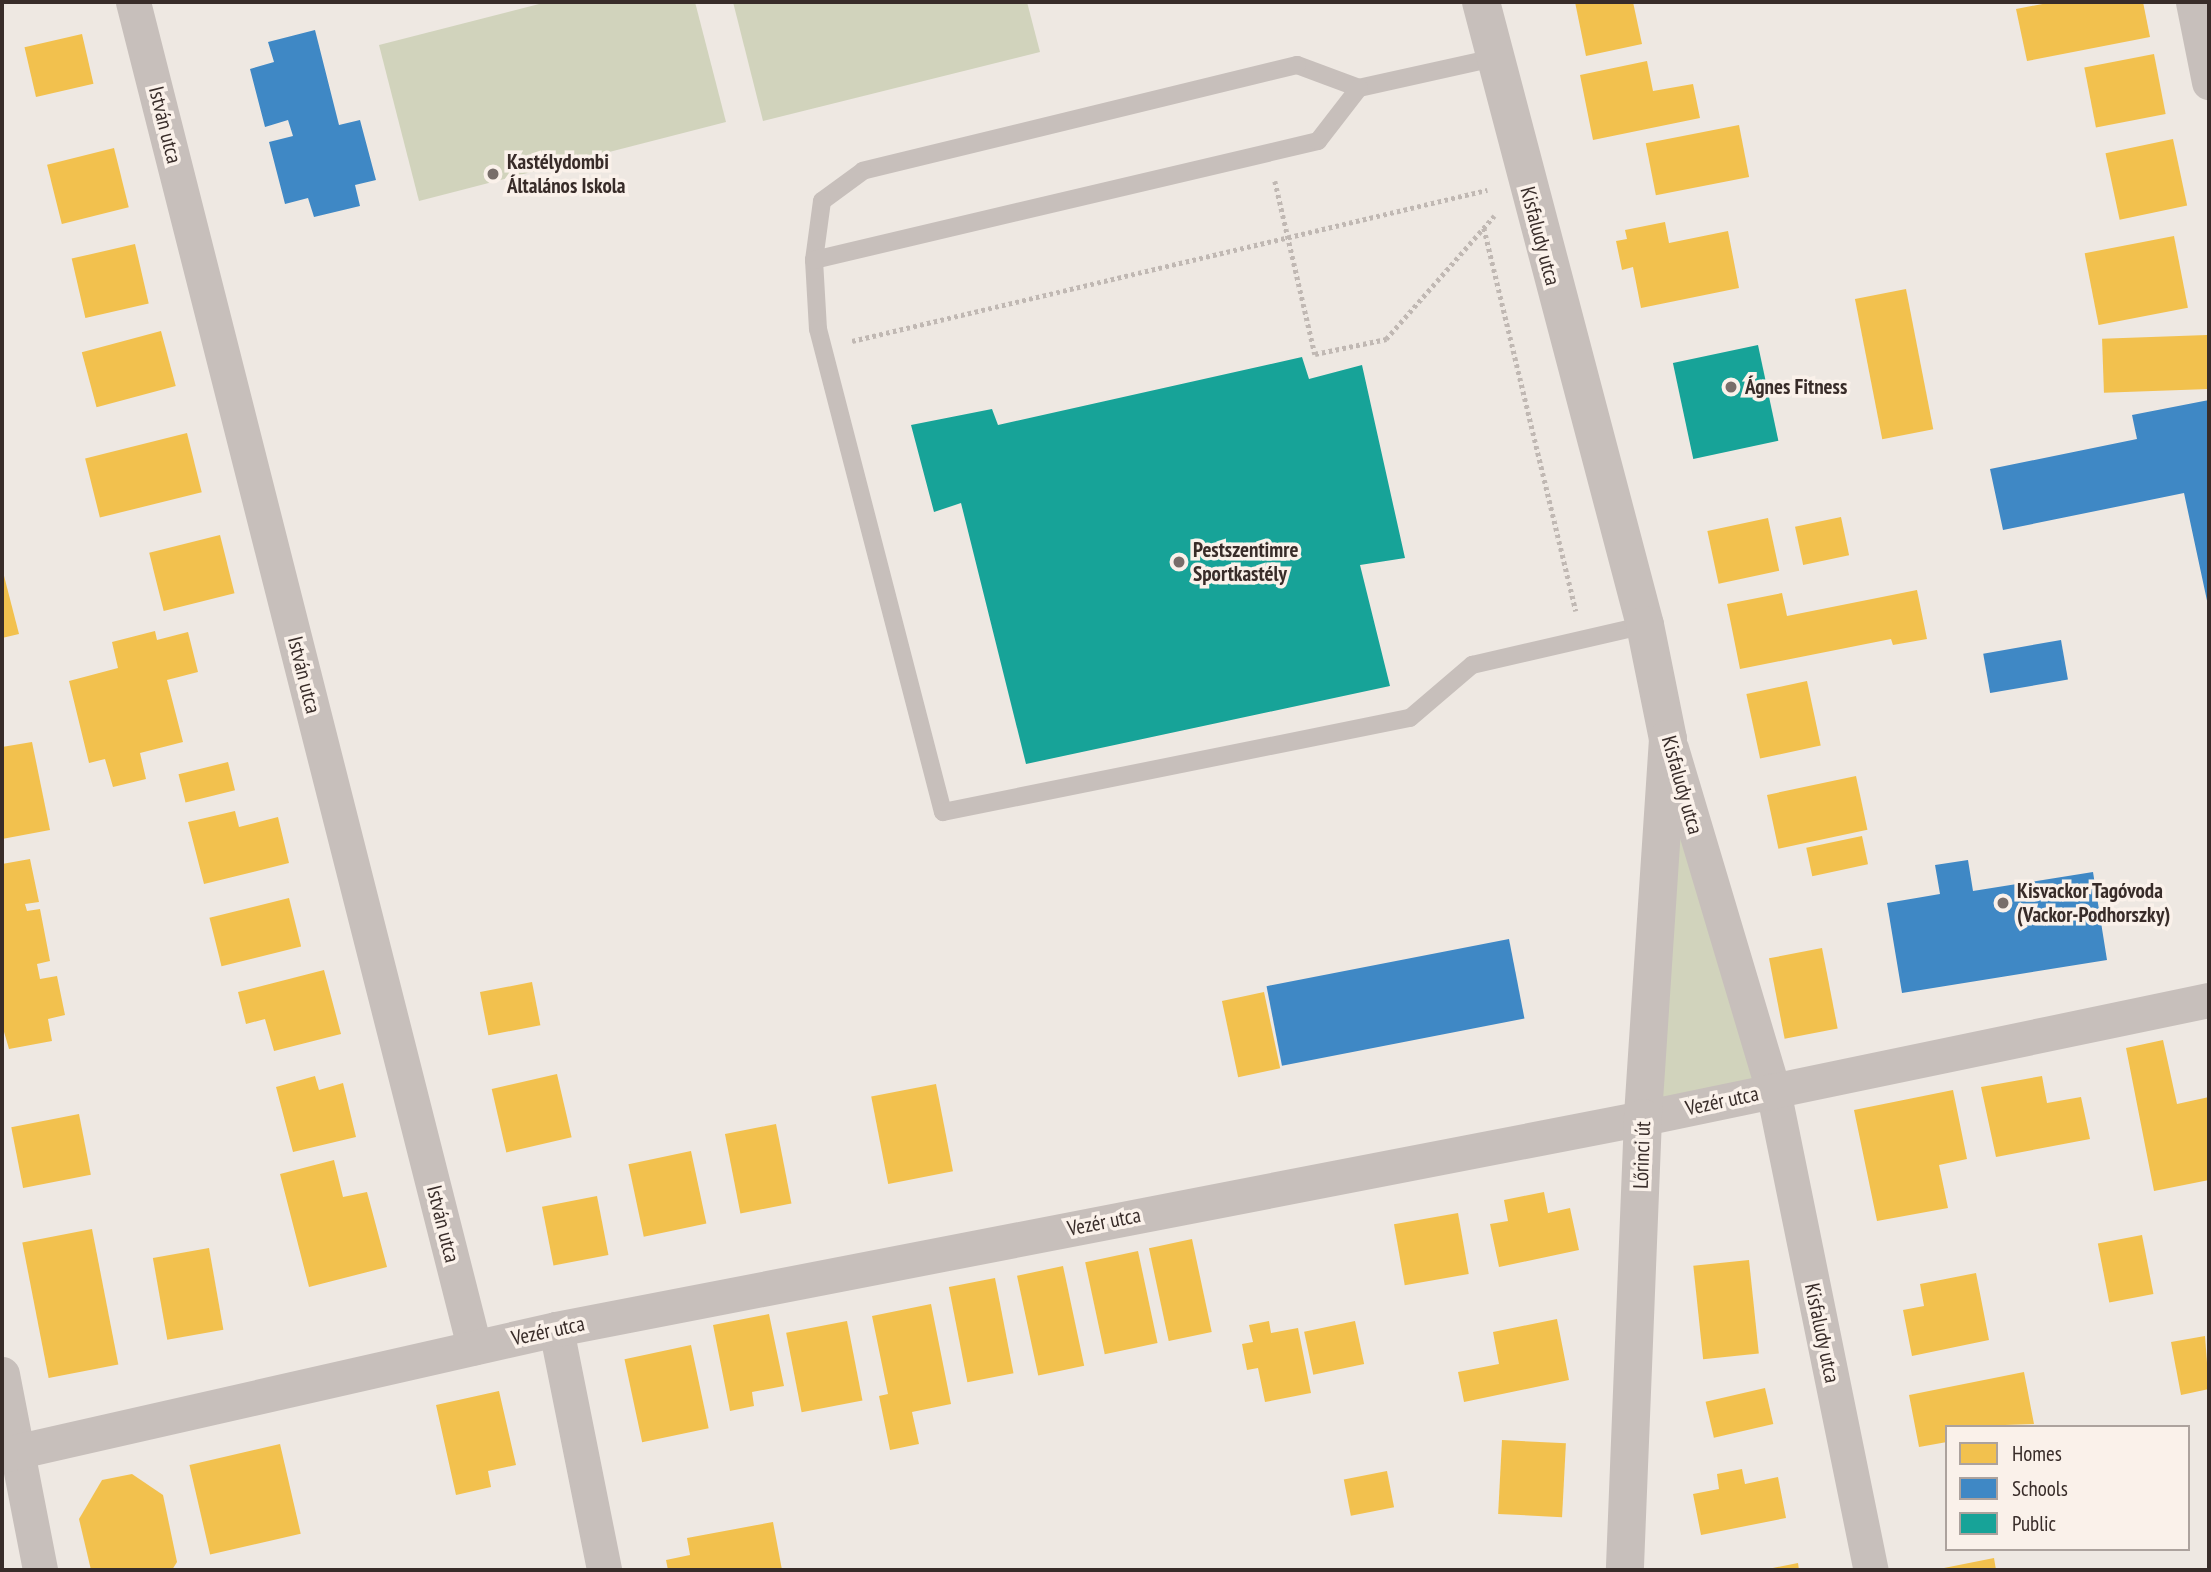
<!DOCTYPE html>
<meta charset="utf-8">
<style>
body{margin:0}
#map{position:relative;width:2211px;height:1572px;overflow:hidden;background:#eee8e2;font-family:"PT Sans Narrow",sans-serif}
div>[style]{position:absolute}
[style*='--x']{left:calc(var(--x)*1px);top:calc(var(--y)*1px);width:calc(var(--w)*1px);rotate:calc(var(--a)*1deg)}
.green>*{inset:0;background:#d1d3bc}
.homes>*{inset:0;background:#f2c14e;transform-origin:0 0}
.schools>*{inset:0;background:#3f88c5;transform-origin:0 0}
.public>*{inset:0;background:#17a398;transform-origin:0 0}
.path>*{height:4.5px;margin-top:-2.25px;transform-origin:0;background:repeating-linear-gradient(90deg,#c0b8b3 0 3.5px,transparent 0 7px)}
.service>*{height:18px;margin:-9px;padding:0 9px;transform-origin:9px;border-radius:9px;background:#c7bfbb}
.minor>*{height:35px;margin:-17.5px;padding:0 17.5px;transform-origin:17.5px;border-radius:17.5px;background:#c7bfbb}
.tertiary>*{height:38px;margin:-19px;padding:0 19px;transform-origin:19px;border-radius:19px;background:#c7bfbb}
.dots>*{width:19px;height:19px;translate:-50% -50%;box-sizing:border-box;border:4px solid #faf1ea;border-radius:50%}
span{translate:-50% -50%;white-space:nowrap;text-align:center;line-height:1.15;-webkit-text-stroke:7px #faf1ea;paint-order:stroke}
.street-label{font-size:21px;color:#382c29}
.poi-label{font-size:21px;color:#382c29;font-weight:700}
.left{translate:0 -50%;text-align:left}
.frame{position:absolute;inset:0;border:4px solid #382c29;pointer-events:none}
.legend{position:absolute;left:1945px;top:1425px;width:245px;height:126px;box-sizing:border-box;background:#faf1ea;border:2px solid #aca29d;margin:0;padding:9px 12px;list-style:none;font-size:21px;color:#382c29}
.legend li{display:flex;align-items:center;gap:14px;height:35px}
.legend b{width:35px;border:2px solid #aca29d}
</style>
<div id="map">
<div class="green">
<div style="clip-path:polygon(547px 2px,695px 2px,726px 122px,419px 201px,379px 45px)"></div>
<div style="clip-path:polygon(733px 2px,1027px 2px,1040px 52px,763px 121px)"></div>
<div style="clip-path:polygon(1668px 739px,1773px 1090px,1643px 1118px)"></div>
</div>
<div class="homes">
<div style="clip-path:polygon(1575px 2px,1633px 2px,1642px 44px,1586px 56px)"></div>
<div style="clip-path:polygon(2053px 2px,2143px 2px,2150px 37px,2027px 61px,2016px 9px)"></div>
<div style="left:82px;top:34px;width:51px;height:59px;rotate:77deg"></div>
<div style="left:2154px;top:54px;width:61px;height:71px;rotate:79deg"></div>
<div style="clip-path:polygon(1647px 61px,1653px 91px,1693px 84px,1700px 118px,1593px 140px,1580px 75px)"></div>
<div style="left:1739px;top:125px;width:53px;height:95px;rotate:79deg"></div>
<div style="left:2173px;top:139px;width:68px;height:69px;rotate:78deg"></div>
<div style="left:114px;top:148px;width:61px;height:69px;rotate:76deg"></div>
<div style="clip-path:polygon(1665px 222px,1669px 243px,1728px 231px,1739px 288px,1641px 308px,1633px 267px,1622px 270px,1616px 241px,1627px 239px,1625px 230px)"></div>
<div style="left:2174px;top:236px;width:73px;height:91px;rotate:79deg"></div>
<div style="left:135px;top:244px;width:61px;height:65px;rotate:77deg"></div>
<div style="left:1906px;top:289px;width:143px;height:52px;rotate:79deg"></div>
<div style="left:161px;top:331px;width:57px;height:82px;rotate:75deg"></div>
<div style="left:2207px;top:335px;width:54px;height:105px;rotate:88deg"></div>
<div style="left:187px;top:433px;width:61px;height:105px;rotate:76deg"></div>
<div style="left:1841px;top:517px;width:39px;height:47px;rotate:78deg"></div>
<div style="left:1768px;top:518px;width:54px;height:62px;rotate:78deg"></div>
<div style="left:220px;top:535px;width:60px;height:73px;rotate:76deg"></div>
<div style="clip-path:polygon(2px 568px,19px 634px,2px 638px)"></div>
<div style="clip-path:polygon(1917px 590px,1927px 639px,1893px 645px,1891px 639px,1740px 669px,1727px 604px,1782px 593px,1787px 616px)"></div>
<div style="clip-path:polygon(155px 631px,157px 640px,188px 632px,198px 672px,167px 680px,183px 742px,140px 753px,146px 779px,113px 787px,105px 759px,89px 763px,69px 681px,118px 668px,112px 642px)"></div>
<div style="left:1807px;top:681px;width:66px;height:62px;rotate:78deg"></div>
<div style="clip-path:polygon(32px 742px,50px 830px,2px 839px,2px 747px)"></div>
<div style="left:228px;top:762px;width:29px;height:51px;rotate:76deg"></div>
<div style="left:1856px;top:776px;width:55px;height:91px;rotate:78deg"></div>
<div style="clip-path:polygon(235px 811px,239px 827px,278px 817px,289px 863px,204px 884px,188px 822px)"></div>
<div style="left:1862px;top:836px;width:29px;height:57px;rotate:78deg"></div>
<div style="clip-path:polygon(30px 859px,39px 902px,25px 904px,27px 911px,40px 909px,50px 961px,37px 964px,40px 979px,57px 976px,65px 1015px,48px 1019px,52px 1041px,9px 1049px,2px 1025px,2px 864px)"></div>
<div style="left:289px;top:898px;width:50px;height:82px;rotate:76deg"></div>
<div style="left:1822px;top:948px;width:82px;height:54px;rotate:79deg"></div>
<div style="clip-path:polygon(324px 970px,341px 1034px,274px 1051px,265px 1019px,246px 1024px,238px 992px)"></div>
<div style="left:532px;top:982px;width:44px;height:53px;rotate:79deg"></div>
<div style="left:1264px;top:992px;width:78px;height:43px;rotate:78deg"></div>
<div style="clip-path:polygon(2163px 1040px,2177px 1104px,2209px 1097px,2209px 1180px,2154px 1191px,2126px 1048px)"></div>
<div style="left:557px;top:1074px;width:65px;height:67px;rotate:77deg"></div>
<div style="clip-path:polygon(315px 1076px,319px 1090px,343px 1083px,356px 1137px,293px 1152px,276px 1087px)"></div>
<div style="clip-path:polygon(2042px 1076px,2047px 1103px,2081px 1097px,2090px 1139px,1996px 1157px,1981px 1087px)"></div>
<div style="left:936px;top:1084px;width:89px;height:66px;rotate:79deg"></div>
<div style="clip-path:polygon(1953px 1090px,1967px 1159px,1939px 1165px,1948px 1208px,1877px 1221px,1854px 1110px)"></div>
<div style="left:79px;top:1114px;width:62px;height:69px;rotate:79deg"></div>
<div style="left:776px;top:1124px;width:81px;height:52px;rotate:79deg"></div>
<div style="left:691px;top:1151px;width:74px;height:64px;rotate:78deg"></div>
<div style="clip-path:polygon(334px 1160px,343px 1197px,367px 1192px,387px 1267px,309px 1287px,280px 1174px)"></div>
<div style="clip-path:polygon(1544px 1192px,1548px 1213px,1570px 1208px,1579px 1250px,1499px 1267px,1490px 1224px,1508px 1221px,1504px 1200px)"></div>
<div style="left:597px;top:1196px;width:60px;height:56px;rotate:79deg"></div>
<div style="left:1458px;top:1213px;width:62px;height:65px;rotate:80deg"></div>
<div style="left:92px;top:1229px;width:138px;height:71px;rotate:79deg"></div>
<div style="left:2142px;top:1235px;width:60px;height:45px;rotate:79deg"></div>
<div style="left:1192px;top:1239px;width:95px;height:44px;rotate:78deg"></div>
<div style="left:209px;top:1248px;width:83px;height:57px;rotate:80deg"></div>
<div style="left:1138px;top:1251px;width:94px;height:54px;rotate:78deg"></div>
<div style="left:1749px;top:1260px;width:94px;height:56px;rotate:84deg"></div>
<div style="left:1063px;top:1266px;width:102px;height:47px;rotate:78deg"></div>
<div style="clip-path:polygon(1976px 1273px,1989px 1340px,1912px 1356px,1903px 1310px,1924px 1306px,1920px 1284px)"></div>
<div style="left:995px;top:1278px;width:97px;height:47px;rotate:79deg"></div>
<div style="clip-path:polygon(931px 1304px,951px 1404px,912px 1412px,919px 1444px,890px 1450px,879px 1396px,888px 1394px,872px 1316px)"></div>
<div style="clip-path:polygon(769px 1314px,784px 1386px,752px 1392px,754px 1406px,730px 1411px,713px 1325px)"></div>
<div style="clip-path:polygon(1557px 1319px,1569px 1380px,1464px 1402px,1458px 1372px,1499px 1364px,1493px 1332px)"></div>
<div style="left:847px;top:1321px;width:81px;height:62px;rotate:79deg"></div>
<div style="clip-path:polygon(1269px 1321px,1271px 1333px,1298px 1328px,1311px 1393px,1265px 1402px,1258px 1368px,1247px 1370px,1242px 1344px,1253px 1342px,1249px 1325px)"></div>
<div style="left:1355px;top:1321px;width:44px;height:52px;rotate:78deg"></div>
<div style="clip-path:polygon(2205px 1336px,2209px 1389px,2181px 1395px,2171px 1342px)"></div>
<div style="left:691px;top:1345px;width:85px;height:68px;rotate:78deg"></div>
<div style="clip-path:polygon(2024px 1372px,2034px 1424px,1947px 1427px,1947px 1442px,1919px 1447px,1909px 1395px)"></div>
<div style="left:1765px;top:1388px;width:37px;height:61px;rotate:77deg"></div>
<div style="clip-path:polygon(499px 1391px,516px 1465px,488px 1471px,491px 1487px,456px 1495px,436px 1405px)"></div>
<div style="left:1502px;top:1440px;width:64px;height:74px;rotate:3deg"></div>
<div style="left:280px;top:1444px;width:92px;height:93px;rotate:77deg"></div>
<div style="clip-path:polygon(1742px 1469px,1745px 1484px,1778px 1477px,1786px 1518px,1701px 1535px,1693px 1494px,1719px 1489px,1717px 1474px)"></div>
<div style="left:1387px;top:1471px;width:37px;height:44px;rotate:79deg"></div>
<div style="clip-path:polygon(132px 1474px,163px 1495px,177px 1562px,172px 1570px,91px 1570px,79px 1519px,102px 1480px)"></div>
<div style="clip-path:polygon(773px 1522px,782px 1570px,668px 1570px,666px 1560px,690px 1555px,687px 1538px)"></div>
<div style="clip-path:polygon(1994px 1558px,1996px 1570px,1945px 1570px,1944px 1568px)"></div>
<div style="clip-path:polygon(1798px 1563px,1799px 1570px,1768px 1570px,1768px 1569px)"></div>
</div>
<div class="schools">
<div style="clip-path:polygon(315px 30px,339px 125px,360px 120px,376px 180px,355px 185px,360px 206px,314px 217px,308px 198px,285px 204px,269px 142px,293px 136px,288px 120px,265px 127px,250px 69px,274px 62px,268px 42px)"></div>
<div style="clip-path:polygon(2209px 400px,2209px 610px,2184px 493px,2003px 530px,1990px 469px,2137px 439px,2132px 415px)"></div>
<div style="left:2061px;top:640px;width:40px;height:79px;rotate:80deg"></div>
<div style="clip-path:polygon(1968px 860px,1973px 891px,2093px 872px,2107px 960px,1902px 993px,1887px 903px,1940px 894px,1935px 865px)"></div>
<div style="left:1509px;top:939px;width:81px;height:247px;rotate:79deg"></div>
</div>
<div class="public">
<div style="left:1758px;top:345px;width:98px;height:87px;rotate:78deg"></div>
<div style="clip-path:polygon(1302px 357px,1309px 379px,1362px 365px,1405px 558px,1360px 565px,1390px 686px,1026px 764px,961px 503px,934px 512px,911px 425px,992px 409px,998px 425px)"></div>
</div>
<div class="path">
<div style="--x:1275;--y:181;--w:178;--a:77"></div>
<div style="--x:1315;--y:354;--w:73;--a:-11.9"></div>
<div style="--x:1386;--y:339;--w:164;--a:-48.7"></div>
<div style="--x:1484;--y:228;--w:394;--a:76.5"></div>
<div style="--x:852;--y:341;--w:653;--a:-13.38"></div>
</div>
<div class="service">
<div style="--x:1494;--y:58;--w:138;--a:167.5"></div>
<div style="--x:1359;--y:88;--w:66;--a:-159.6"></div>
<div style="--x:1297;--y:65;--w:447;--a:166.3"></div>
<div style="--x:863;--y:171;--w:51;--a:143.8"></div>
<div style="--x:822;--y:201;--w:60;--a:97.7"></div>
<div style="--x:814;--y:260;--w:69;--a:86.7"></div>
<div style="--x:818;--y:329;--w:499;--a:75.5"></div>
<div style="--x:943;--y:812;--w:476;--a:-11.4"></div>
<div style="--x:1410;--y:718;--w:82;--a:-40.5"></div>
<div style="--x:1472;--y:665;--w:178;--a:-13"></div>
<div style="--x:814;--y:260;--w:518;--a:-13.28"></div>
<div style="--x:1318;--y:141;--w:67;--a:-52.3"></div>
</div>
<div class="minor">
<div style="--x:133;--y:2;--w:1388;--a:75.77"></div>
<div style="--x:2193;--y:2;--w:82;--a:78.7"></div>
<div style="--x:1671;--y:748;--w:357;--a:73.4"></div>
<div style="--x:1773;--y:1090;--w:490;--a:78.5"></div>
<div style="--x:556;--y:1329;--w:246;--a:78.7"></div>
<div style="--x:2;--y:1374;--w:200;--a:79"></div>
<div style="--x:2;--y:1455;--w:568;--a:-12.81"></div>
<div style="--x:556;--y:1329;--w:1107;--a:-10.99"></div>
<div style="--x:1643;--y:1118;--w:578;--a:-11.78"></div>
</div>
<div class="tertiary">
<div style="--x:1481;--y:2;--w:644;--a:75.25"></div>
<div style="--x:1645;--y:625;--w:116;--a:78.6"></div>
<div style="--x:1668;--y:739;--w:380;--a:93.8"></div>
<div style="--x:1643;--y:1118;--w:452;--a:92.3"></div>
</div>
<div class="dots">
<div style="left:493px;top:174px;background:#786e6a"></div>
<div style="left:1731px;top:387px;background:#786e6a"></div>
<div style="left:1179px;top:562px;background:#786e6a"></div>
<div style="left:2003px;top:903px;background:#786e6a"></div>
</div>
<div class="street-label">
<span style="left:165px;top:125px;rotate:76deg">István utca</span>
<span style="left:1540px;top:236px;rotate:75deg">Kisfaludy utca</span>
<span style="left:304px;top:675px;rotate:76deg">István utca</span>
<span style="left:1682px;top:785px;rotate:74deg">Kisfaludy utca</span>
<span style="left:1722px;top:1101px;rotate:-12deg">Vezér utca</span>
<span style="left:1642px;top:1155px;rotate:-88deg">Lőrinci út</span>
<span style="left:1104px;top:1222px;rotate:-11deg">Vezér utca</span>
<span style="left:443px;top:1224px;rotate:76deg">István utca</span>
<span style="left:548px;top:1331px;rotate:-12deg">Vezér utca</span>
<span style="left:1822px;top:1333px;rotate:78deg">Kisfaludy utca</span>
</div>
<div class="poi-label">
<span class="left" style="left:507px;top:174px">Kastélydombi<br>Általános Iskola</span>
<span class="left" style="left:1745px;top:387px">Ágnes Fitness</span>
<span class="left" style="left:1193px;top:562px">Pestszentimre<br>Sportkastély</span>
<span class="left" style="left:2017px;top:903px">Kisvackor Tagóvoda<br>(Vackor-Podhorszky)</span>
</div>
<div class="frame"></div>
<ul class="legend">
<li><b style="height:19px;background:#f2c14e"></b>Homes</li>
<li><b style="height:19px;background:#3f88c5"></b>Schools</li>
<li><b style="height:19px;background:#17a398"></b>Public</li>
</ul>
</div>
